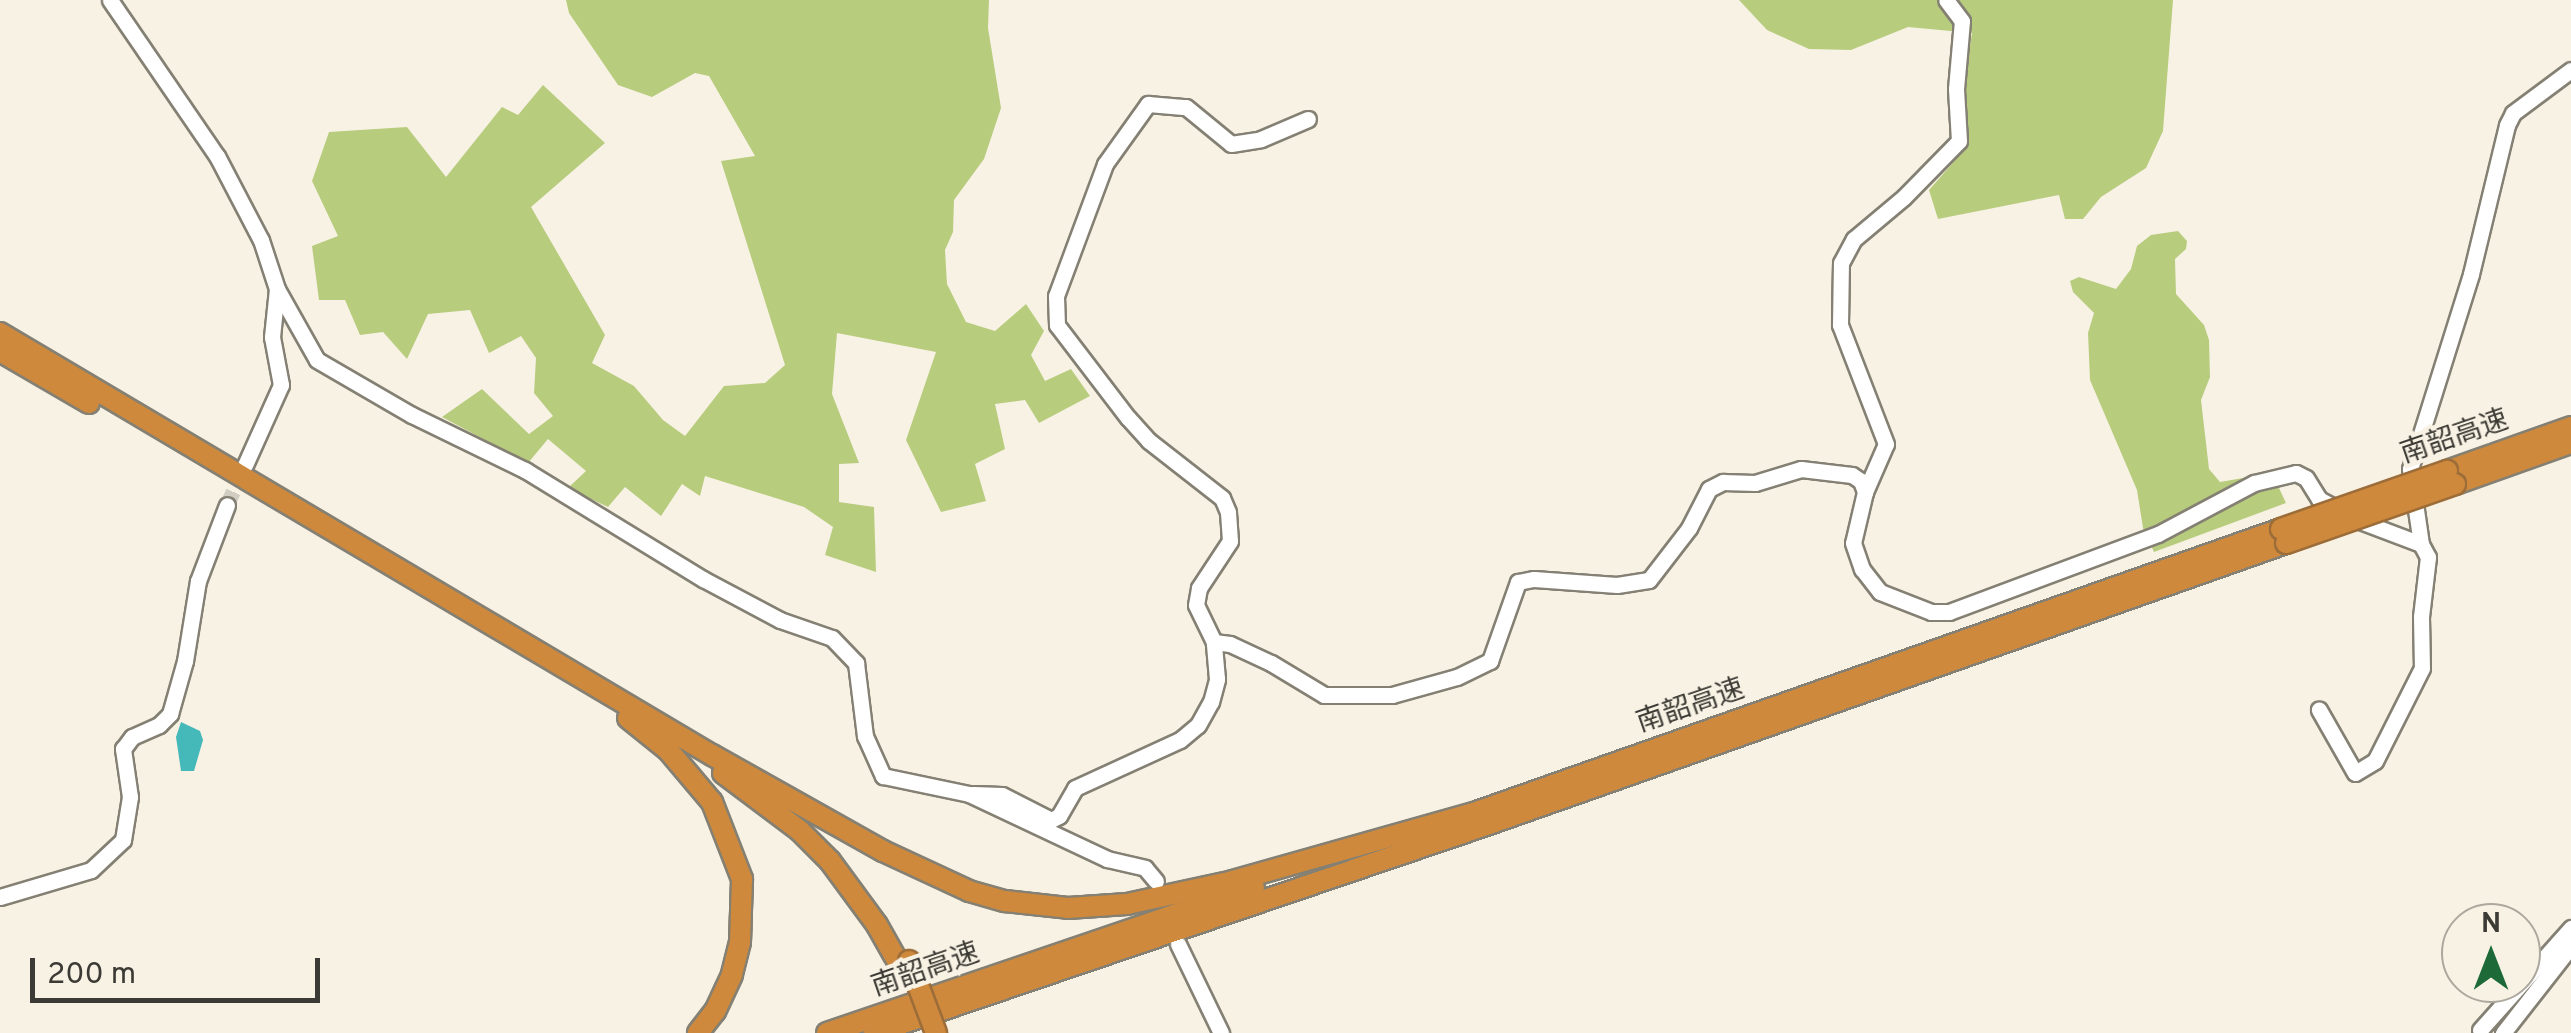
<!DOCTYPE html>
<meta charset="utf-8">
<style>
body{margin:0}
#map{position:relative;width:2571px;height:1033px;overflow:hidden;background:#f8f2e5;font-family:Overpass,"Noto Sans SC",sans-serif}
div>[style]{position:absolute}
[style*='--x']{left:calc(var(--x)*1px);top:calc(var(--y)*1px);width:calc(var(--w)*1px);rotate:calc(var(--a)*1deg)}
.green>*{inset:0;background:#b8cc7e}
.water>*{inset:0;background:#45b8ba}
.minor-tunnel>*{height:15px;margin-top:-7.5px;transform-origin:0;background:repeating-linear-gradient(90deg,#d2cdc2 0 15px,transparent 0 23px)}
.roads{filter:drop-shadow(2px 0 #848073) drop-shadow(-2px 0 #848073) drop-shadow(0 2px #848073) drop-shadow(0 -2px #848073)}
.minor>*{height:15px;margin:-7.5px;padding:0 7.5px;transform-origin:7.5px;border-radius:7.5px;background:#fff}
.highway>*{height:20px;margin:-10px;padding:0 10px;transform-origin:10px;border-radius:10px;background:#cf893c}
.bridges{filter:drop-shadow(2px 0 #9c6d39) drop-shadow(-2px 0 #9c6d39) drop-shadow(0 2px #9c6d39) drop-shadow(0 -2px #9c6d39)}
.highway-bridge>*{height:20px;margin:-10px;padding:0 10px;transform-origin:10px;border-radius:10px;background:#cf893c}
span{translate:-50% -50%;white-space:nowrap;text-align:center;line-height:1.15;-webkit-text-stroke:8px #f8f2e5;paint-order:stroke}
.street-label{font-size:28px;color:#3c3a34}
.north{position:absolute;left:2441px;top:903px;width:100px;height:100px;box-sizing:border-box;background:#f8f2e5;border:2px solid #ada89e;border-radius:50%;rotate:0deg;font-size:28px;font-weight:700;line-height:40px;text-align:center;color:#3c3a34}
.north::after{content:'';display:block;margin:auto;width:35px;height:45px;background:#1d6a38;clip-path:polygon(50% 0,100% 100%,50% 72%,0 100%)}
.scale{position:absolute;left:30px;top:958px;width:290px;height:45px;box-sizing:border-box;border:5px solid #3c3a34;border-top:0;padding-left:12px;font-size:30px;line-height:35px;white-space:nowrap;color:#3c3a34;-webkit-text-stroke:8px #f8f2e5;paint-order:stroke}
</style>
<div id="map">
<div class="green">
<div style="clip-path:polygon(566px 0,989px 0,988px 28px,1001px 108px,984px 159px,954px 200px,953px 232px,945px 250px,947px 284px,966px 322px,995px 331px,1026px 304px,1044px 331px,1031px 355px,1045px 381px,1071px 369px,1090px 396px,1039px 423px,1025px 400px,995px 404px,1005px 449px,975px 464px,986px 501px,941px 512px,906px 440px,936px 352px,837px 333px,832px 394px,859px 463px,839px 464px,839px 502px,874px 507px,876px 572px,825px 555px,833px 527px,804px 507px,705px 476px,700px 496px,682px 484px,661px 516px,625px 487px,608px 507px,568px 488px,586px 471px,548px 439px,528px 463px,442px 417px,482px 389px,529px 434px,553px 416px,534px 393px,536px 358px,521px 336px,489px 353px,470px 310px,428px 314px,407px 359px,383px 332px,360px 335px,345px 300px,319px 300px,312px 246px,338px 236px,312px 181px,329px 132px,407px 127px,446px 177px,502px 107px,518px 115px,543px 85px,605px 143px,531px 207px,605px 335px,592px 363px,634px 386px,663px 420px,685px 436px,724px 386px,765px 383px,785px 365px,721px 161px,755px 156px,709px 76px,695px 73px,652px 97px,618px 85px,569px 13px)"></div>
<div style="clip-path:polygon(1739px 0,2173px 0,2163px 131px,2146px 168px,2101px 197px,2083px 219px,2065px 219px,2059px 195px,1938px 219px,1929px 190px,1965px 149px,1964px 84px,1972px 33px,1908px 27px,1851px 50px,1809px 49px,1767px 30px)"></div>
<div style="clip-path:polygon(2178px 231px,2187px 241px,2186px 249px,2175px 259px,2176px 294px,2204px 325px,2209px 340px,2210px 377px,2201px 400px,2209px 469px,2220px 482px,2272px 473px,2286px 503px,2154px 552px,2143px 528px,2137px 490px,2090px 380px,2088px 333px,2094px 313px,2073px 292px,2070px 281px,2079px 277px,2116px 289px,2131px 269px,2137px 246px,2151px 235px)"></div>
</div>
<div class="water">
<div style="clip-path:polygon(181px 722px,200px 731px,203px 740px,194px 771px,181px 771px,176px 737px)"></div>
</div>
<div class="minor-tunnel">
<div style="--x:227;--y:505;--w:40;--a:-65"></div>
</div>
<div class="roads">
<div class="minor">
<div style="--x:110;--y:0;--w:189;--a:55.6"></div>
<div style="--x:217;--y:156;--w:95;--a:62.4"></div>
<div style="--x:261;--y:240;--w:52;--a:71.9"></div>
<div style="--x:277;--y:289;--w:81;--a:60.6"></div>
<div style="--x:317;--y:360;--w:110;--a:30.1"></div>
<div style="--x:412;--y:415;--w:126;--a:26"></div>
<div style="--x:525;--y:470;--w:209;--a:31.5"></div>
<div style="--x:703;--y:579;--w:87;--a:28"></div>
<div style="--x:780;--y:620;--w:55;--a:19.1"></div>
<div style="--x:832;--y:638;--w:35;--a:46"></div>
<div style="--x:856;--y:663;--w:74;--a:83"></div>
<div style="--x:865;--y:736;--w:44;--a:65.8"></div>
<div style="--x:883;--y:776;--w:88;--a:11.8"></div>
<div style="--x:969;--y:794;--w:153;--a:25.2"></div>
<div style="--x:1107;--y:859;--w:39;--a:13"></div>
<div style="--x:1145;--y:868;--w:17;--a:50"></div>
<div style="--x:245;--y:465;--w:88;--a:-65.8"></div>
<div style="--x:281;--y:385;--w:49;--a:-100.6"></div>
<div style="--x:272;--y:337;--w:48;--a:-84.1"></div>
<div style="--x:1865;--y:492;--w:52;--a:-66.4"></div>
<div style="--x:1886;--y:444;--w:128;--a:-111.1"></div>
<div style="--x:1840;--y:325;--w:62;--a:-89.1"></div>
<div style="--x:1841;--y:263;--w:27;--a:-62"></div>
<div style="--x:1854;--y:239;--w:65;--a:-40"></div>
<div style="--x:1904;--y:197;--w:78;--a:-45.5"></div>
<div style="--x:1959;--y:141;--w:52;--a:-93.3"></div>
<div style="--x:1956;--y:89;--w:68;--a:-85"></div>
<div style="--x:1962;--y:21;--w:26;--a:-127"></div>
<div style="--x:2421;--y:544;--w:76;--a:-98.3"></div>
<div style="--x:2410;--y:469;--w:204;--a:-72.6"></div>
<div style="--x:2471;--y:274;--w:153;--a:-76.4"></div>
<div style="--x:2507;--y:125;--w:13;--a:-63"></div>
<div style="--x:2513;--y:113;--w:72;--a:-36.6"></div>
<div style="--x:1214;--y:642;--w:16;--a:7"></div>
<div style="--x:1230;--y:644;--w:45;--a:24.9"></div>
<div style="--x:1271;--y:663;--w:62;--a:31.1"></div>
<div style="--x:1324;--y:695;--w:68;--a:0"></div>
<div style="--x:1392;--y:695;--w:67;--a:-15.5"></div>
<div style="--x:1457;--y:677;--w:37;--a:-26"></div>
<div style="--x:1490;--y:661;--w:84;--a:-70.5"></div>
<div style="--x:1518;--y:582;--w:16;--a:-11"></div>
<div style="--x:1534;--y:579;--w:83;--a:4.1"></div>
<div style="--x:1617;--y:585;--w:32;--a:-9"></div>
<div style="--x:1649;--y:580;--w:66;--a:-52.4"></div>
<div style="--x:1689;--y:528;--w:44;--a:-62.9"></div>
<div style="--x:1709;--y:489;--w:16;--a:-27"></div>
<div style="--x:1723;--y:482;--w:32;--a:2"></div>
<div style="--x:1755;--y:483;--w:48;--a:-16.9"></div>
<div style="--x:1801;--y:469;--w:51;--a:6.7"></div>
<div style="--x:1852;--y:475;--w:11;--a:34"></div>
<div style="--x:1861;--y:481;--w:12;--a:70"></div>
<div style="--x:1865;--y:492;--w:52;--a:103.2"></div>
<div style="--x:1853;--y:543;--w:28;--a:71"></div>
<div style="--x:1862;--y:569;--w:29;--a:52"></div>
<div style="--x:1880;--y:592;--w:55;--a:21.4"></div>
<div style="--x:1931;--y:612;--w:18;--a:0"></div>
<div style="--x:1949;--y:612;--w:223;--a:-20.5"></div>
<div style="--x:2158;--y:534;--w:109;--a:-28"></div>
<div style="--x:2254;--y:483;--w:43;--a:-13.4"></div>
<div style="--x:2296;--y:473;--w:11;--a:27"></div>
<div style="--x:2306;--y:478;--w:25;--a:58"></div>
<div style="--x:2319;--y:499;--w:47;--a:28.2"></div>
<div style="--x:2360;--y:521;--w:65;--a:20.7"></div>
<div style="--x:2421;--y:544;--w:15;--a:62"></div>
<div style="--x:2428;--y:557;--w:60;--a:96.7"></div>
<div style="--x:2421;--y:617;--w:51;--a:88.9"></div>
<div style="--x:2422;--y:668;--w:104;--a:116.8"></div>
<div style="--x:2375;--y:761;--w:23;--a:149"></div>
<div style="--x:2355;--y:773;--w:73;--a:-119.7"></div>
<div style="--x:973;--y:794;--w:29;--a:2"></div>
<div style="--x:1002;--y:795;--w:55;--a:27"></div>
<div style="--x:1051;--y:820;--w:9;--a:-27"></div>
<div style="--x:1059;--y:816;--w:32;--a:-60"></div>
<div style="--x:1075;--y:788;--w:115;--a:-24.6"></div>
<div style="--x:1180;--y:740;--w:23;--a:-40"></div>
<div style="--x:1198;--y:725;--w:26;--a:-61"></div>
<div style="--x:1211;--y:702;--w:24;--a:-75"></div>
<div style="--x:1217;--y:679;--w:37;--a:-95"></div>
<div style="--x:1214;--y:642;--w:41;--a:-115.9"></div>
<div style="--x:1196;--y:605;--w:17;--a:-80"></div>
<div style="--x:1199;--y:588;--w:56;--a:-56.6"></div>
<div style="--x:1230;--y:541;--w:29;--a:-94"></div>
<div style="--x:1228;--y:512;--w:15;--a:-113"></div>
<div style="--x:1222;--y:498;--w:93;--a:-142"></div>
<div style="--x:1149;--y:441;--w:31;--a:-132"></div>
<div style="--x:1128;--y:418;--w:117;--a:-127.4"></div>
<div style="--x:1057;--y:325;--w:29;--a:-92"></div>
<div style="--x:1056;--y:296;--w:141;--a:-69.6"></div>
<div style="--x:1105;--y:164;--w:74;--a:-54.4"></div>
<div style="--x:1148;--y:104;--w:38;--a:5"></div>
<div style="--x:1186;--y:107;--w:58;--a:39.4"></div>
<div style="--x:1231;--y:144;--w:30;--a:-9"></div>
<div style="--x:1261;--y:139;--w:51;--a:-23.1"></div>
<div style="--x:0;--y:897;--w:95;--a:-16.5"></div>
<div style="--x:91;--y:870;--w:44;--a:-43.2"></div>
<div style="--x:123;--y:840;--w:44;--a:-80.8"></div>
<div style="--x:130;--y:797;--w:49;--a:-98.3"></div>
<div style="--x:123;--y:749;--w:15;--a:-53"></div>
<div style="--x:132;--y:737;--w:30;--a:-24"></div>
<div style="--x:159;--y:725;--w:16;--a:-45"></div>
<div style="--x:170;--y:714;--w:55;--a:-74.2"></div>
<div style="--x:185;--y:661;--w:81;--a:-80.8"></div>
<div style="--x:198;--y:581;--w:81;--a:-69.1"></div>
<div style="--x:1178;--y:944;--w:99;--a:64.2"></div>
<div style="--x:2480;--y:1030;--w:137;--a:-48.3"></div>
<div style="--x:2503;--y:1033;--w:110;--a:-52"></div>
</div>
<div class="highway">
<div style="--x:0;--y:333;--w:828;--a:30.66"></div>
<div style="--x:712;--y:755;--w:196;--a:29.3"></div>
<div style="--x:883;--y:851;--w:95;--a:24.9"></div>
<div style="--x:969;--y:891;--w:37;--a:16"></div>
<div style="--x:1005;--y:901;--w:63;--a:6.3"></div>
<div style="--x:1068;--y:908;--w:59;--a:-3.9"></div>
<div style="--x:1127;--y:904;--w:108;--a:-12.2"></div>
<div style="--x:1233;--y:881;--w:258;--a:-15.8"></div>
<div style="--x:0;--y:351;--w:103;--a:30.3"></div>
<div style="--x:2447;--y:471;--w:132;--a:-19.5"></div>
<div style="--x:2455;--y:484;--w:123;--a:-19.5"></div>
<div style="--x:628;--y:718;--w:51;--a:38.7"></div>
<div style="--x:668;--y:750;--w:68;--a:49.8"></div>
<div style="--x:712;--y:802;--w:83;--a:68.7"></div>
<div style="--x:742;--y:879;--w:63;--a:91.8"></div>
<div style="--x:740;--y:942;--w:34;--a:104"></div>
<div style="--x:732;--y:975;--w:40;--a:115"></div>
<div style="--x:715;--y:1011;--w:28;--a:128"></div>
<div style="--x:723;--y:773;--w:95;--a:36.9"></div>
<div style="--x:799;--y:830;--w:44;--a:45"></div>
<div style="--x:830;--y:861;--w:79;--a:53.7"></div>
<div style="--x:877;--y:925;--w:45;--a:60.6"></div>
<div style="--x:1471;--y:814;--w:859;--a:-19.38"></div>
<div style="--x:827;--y:1033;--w:451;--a:-18.8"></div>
<div style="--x:874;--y:1033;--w:646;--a:-18.77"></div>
<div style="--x:1486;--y:825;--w:848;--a:-19.42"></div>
</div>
</div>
<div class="bridges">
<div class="highway-bridge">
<div style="--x:2281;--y:529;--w:176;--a:-19.3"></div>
<div style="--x:2286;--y:543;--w:179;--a:-19.2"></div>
<div style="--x:909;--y:961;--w:77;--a:69.4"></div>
</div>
</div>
<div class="street-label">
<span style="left:2455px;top:438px;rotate:-19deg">南韶高速</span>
<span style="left:1691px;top:707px;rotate:-19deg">南韶高速</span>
<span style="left:926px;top:971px;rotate:-19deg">南韶高速</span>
</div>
<div class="north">N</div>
<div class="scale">200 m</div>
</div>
